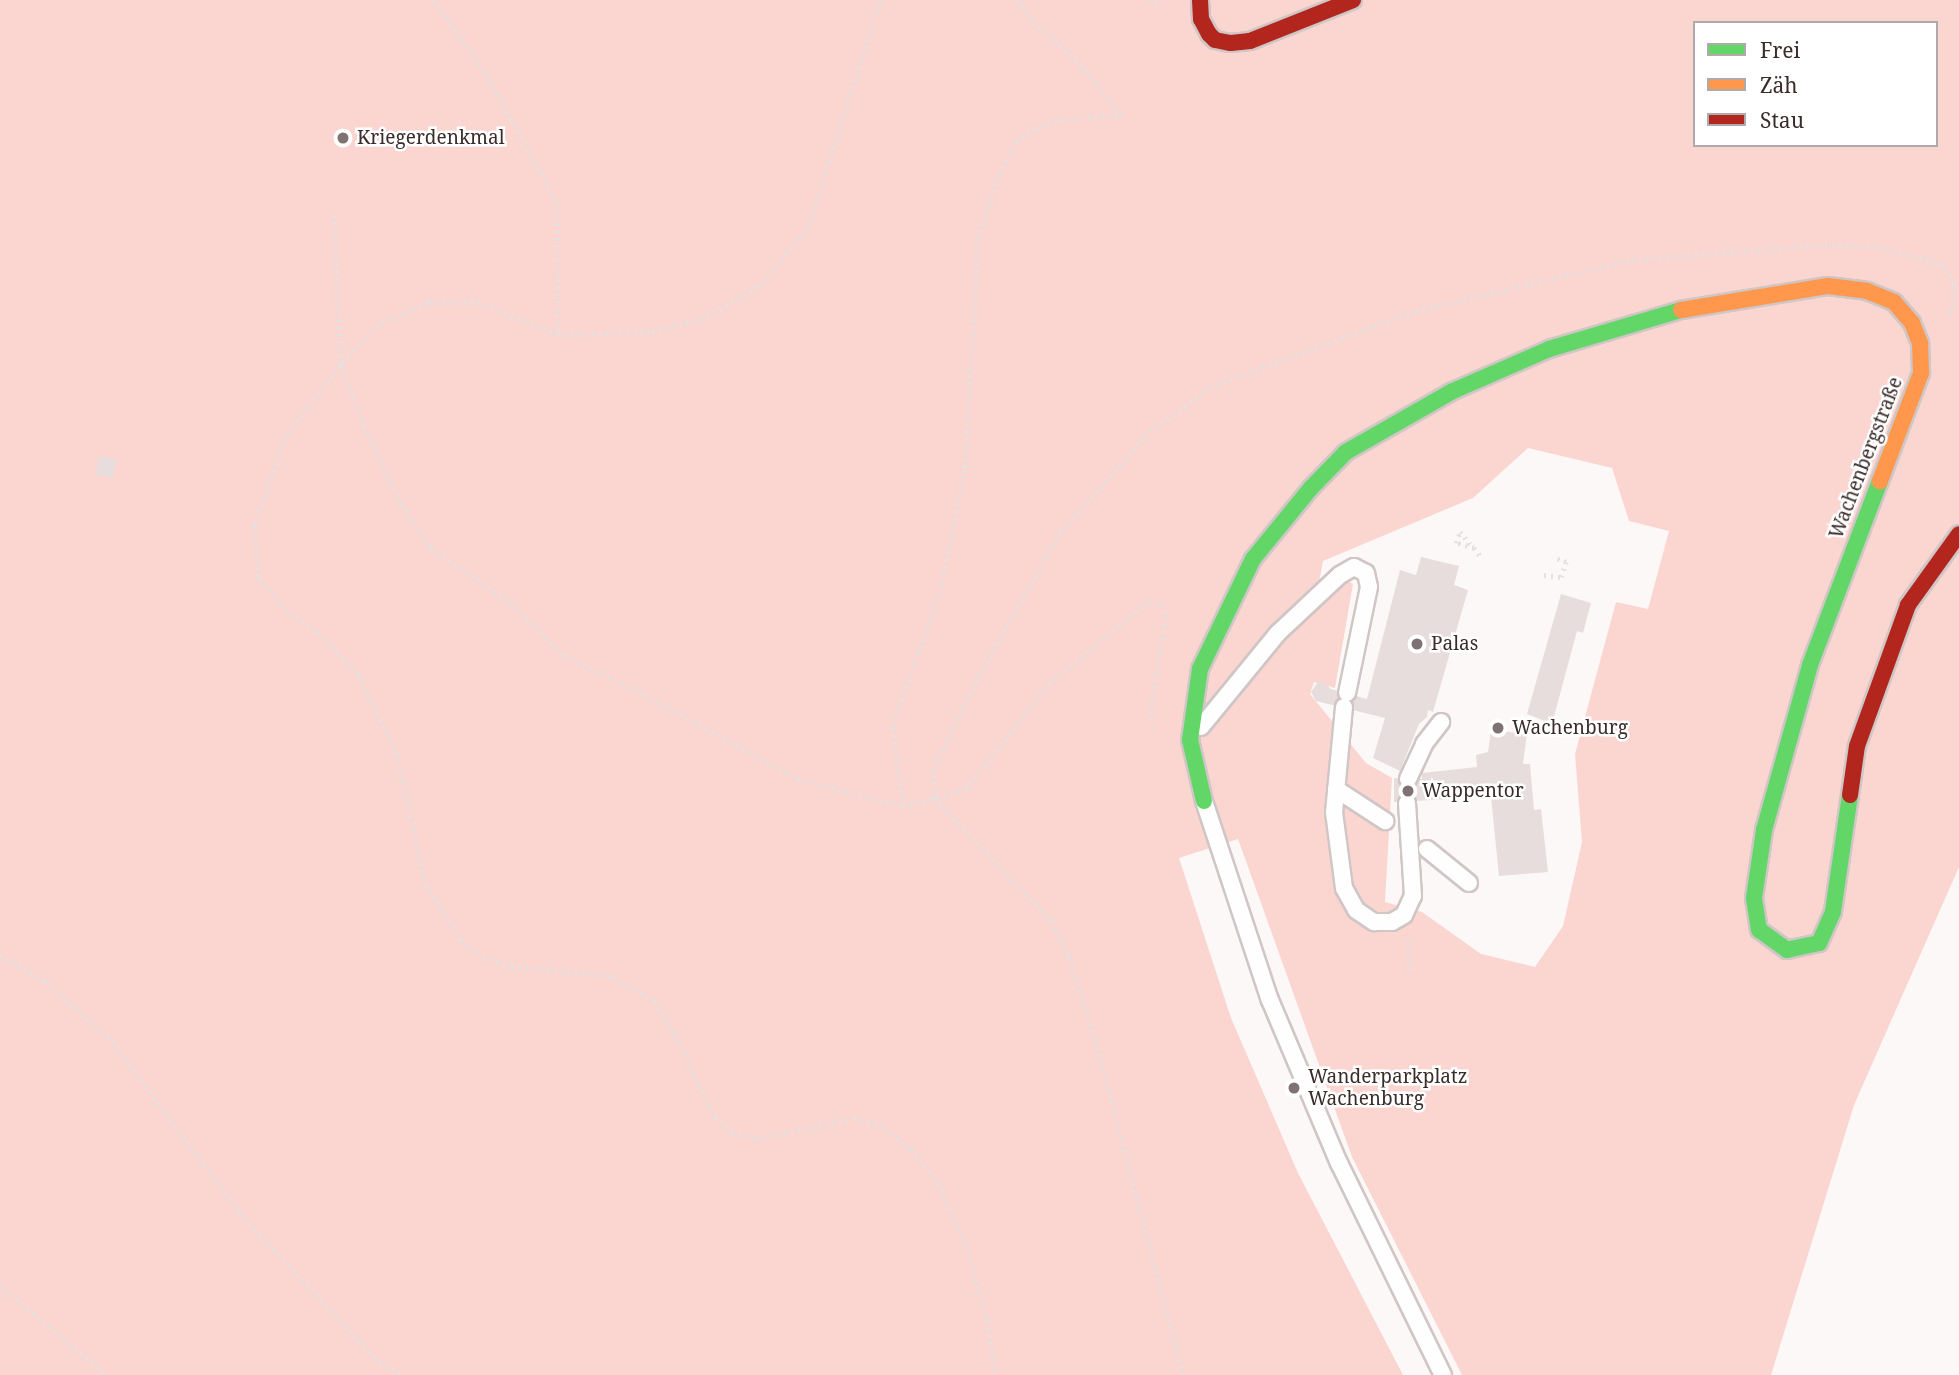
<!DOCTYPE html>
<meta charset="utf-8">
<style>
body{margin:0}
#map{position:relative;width:1959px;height:1375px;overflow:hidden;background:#fdf8f8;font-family:"Noto Serif",serif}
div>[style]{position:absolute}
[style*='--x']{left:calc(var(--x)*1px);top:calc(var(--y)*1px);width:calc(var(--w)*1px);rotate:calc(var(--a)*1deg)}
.green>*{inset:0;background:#fbd5d0}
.building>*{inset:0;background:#e7dddc;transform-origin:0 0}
.path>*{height:4.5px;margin-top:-2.25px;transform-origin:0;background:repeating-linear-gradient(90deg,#e4e1e1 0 2px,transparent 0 7px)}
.roads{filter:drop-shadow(2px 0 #cfc6c5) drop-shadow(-2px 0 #cfc6c5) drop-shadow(0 2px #cfc6c5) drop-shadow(0 -2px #cfc6c5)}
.lane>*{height:16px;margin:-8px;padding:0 8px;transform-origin:8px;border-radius:8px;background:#fffefe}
.fast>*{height:16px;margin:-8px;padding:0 8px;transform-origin:8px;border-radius:8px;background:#63d668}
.slow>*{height:16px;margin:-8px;padding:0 8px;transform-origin:8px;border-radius:8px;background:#ff974d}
.jam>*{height:16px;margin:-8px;padding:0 8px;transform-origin:8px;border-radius:8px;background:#b3261e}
.dots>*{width:19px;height:19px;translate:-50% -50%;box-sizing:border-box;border:4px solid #fff;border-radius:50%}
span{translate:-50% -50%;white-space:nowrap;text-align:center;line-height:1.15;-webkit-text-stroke:5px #fff;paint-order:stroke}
.poi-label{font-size:19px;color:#3a2c2a}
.left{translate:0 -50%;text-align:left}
.street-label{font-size:19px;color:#3a2c2a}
.legend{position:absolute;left:1693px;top:21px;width:245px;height:126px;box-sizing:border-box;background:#fff;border:2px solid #b0abaa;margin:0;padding:9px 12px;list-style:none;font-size:21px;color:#3a2c2a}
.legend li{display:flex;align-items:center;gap:14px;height:35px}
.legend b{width:35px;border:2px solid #b0abaa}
</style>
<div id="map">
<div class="green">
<div style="clip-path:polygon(evenodd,0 0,1959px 0,1959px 867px,1854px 1105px,1771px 1375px,1462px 1375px,1352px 1157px,1238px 839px,1179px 858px,1231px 1018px,1298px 1173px,1403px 1375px,0 1375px,0 0,1695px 23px,1936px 23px,1936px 145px,1695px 145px,1695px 23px,0 0,1528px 448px,1612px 468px,1629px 521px,1669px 531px,1648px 609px,1616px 602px,1575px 754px,1582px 842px,1563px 926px,1535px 967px,1481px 954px,1422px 912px,1385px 902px,1392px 778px,1366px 763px,1310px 694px,1314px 682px,1335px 688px,1353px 584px,1348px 581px,1314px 609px,1323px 561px,1473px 498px,1528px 448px)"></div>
</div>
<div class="building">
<div style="left:99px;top:456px;width:17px;height:19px;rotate:10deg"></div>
<div style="clip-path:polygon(1421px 557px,1459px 566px,1454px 585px,1468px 590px,1433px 712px,1428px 710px,1427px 717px,1419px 724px,1400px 771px,1373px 758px,1385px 718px,1316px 701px,1311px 692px,1317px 683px,1323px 682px,1331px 689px,1367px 699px,1400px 570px,1416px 575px)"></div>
<div style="clip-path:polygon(1561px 594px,1591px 603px,1583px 633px,1577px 631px,1552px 724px,1527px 714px)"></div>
<div style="clip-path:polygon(1491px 730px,1527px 734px,1523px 764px,1530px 764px,1534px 810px,1541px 809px,1548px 872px,1499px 876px,1491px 797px,1394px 802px,1394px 778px,1422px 779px,1422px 773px,1477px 767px,1476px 755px,1488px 752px)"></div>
</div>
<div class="path">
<div style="--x:434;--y:0;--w:92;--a:54.8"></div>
<div style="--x:487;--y:75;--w:146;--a:61.3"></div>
<div style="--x:557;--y:203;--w:132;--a:89.6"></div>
<div style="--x:881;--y:0;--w:238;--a:107.6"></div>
<div style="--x:809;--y:227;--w:80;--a:129.9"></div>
<div style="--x:758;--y:288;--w:64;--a:151"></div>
<div style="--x:702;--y:319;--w:54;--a:166"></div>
<div style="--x:650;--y:332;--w:92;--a:178.1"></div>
<div style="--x:558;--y:335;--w:84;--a:-157.7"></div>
<div style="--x:480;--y:303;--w:52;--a:180"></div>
<div style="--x:428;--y:303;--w:55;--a:156.3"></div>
<div style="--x:378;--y:325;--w:54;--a:132.8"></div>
<div style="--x:341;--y:365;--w:91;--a:127.4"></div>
<div style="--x:286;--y:437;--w:95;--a:109.8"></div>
<div style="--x:254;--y:526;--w:52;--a:84.5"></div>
<div style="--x:259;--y:578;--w:41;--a:50.9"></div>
<div style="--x:285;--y:610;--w:40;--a:34"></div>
<div style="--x:318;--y:632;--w:59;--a:46.4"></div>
<div style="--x:359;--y:675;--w:88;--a:64.3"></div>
<div style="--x:397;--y:754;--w:134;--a:77.5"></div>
<div style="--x:426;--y:885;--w:65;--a:57.5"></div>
<div style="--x:461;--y:940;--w:28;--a:38"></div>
<div style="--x:483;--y:957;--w:30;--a:17"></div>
<div style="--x:512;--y:966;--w:100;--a:5.8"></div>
<div style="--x:611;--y:976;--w:51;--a:29.6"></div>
<div style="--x:655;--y:1001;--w:39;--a:59"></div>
<div style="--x:675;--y:1034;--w:92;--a:64.3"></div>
<div style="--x:715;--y:1117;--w:23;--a:43"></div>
<div style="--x:732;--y:1133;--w:26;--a:13"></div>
<div style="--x:757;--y:1139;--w:99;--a:-12.2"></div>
<div style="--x:854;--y:1118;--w:28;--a:15"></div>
<div style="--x:881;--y:1125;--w:38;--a:39"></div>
<div style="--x:911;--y:1149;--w:43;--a:51.5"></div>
<div style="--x:938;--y:1183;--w:69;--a:65.3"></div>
<div style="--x:967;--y:1246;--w:78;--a:75.1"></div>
<div style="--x:987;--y:1321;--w:55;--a:80.5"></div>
<div style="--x:1148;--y:0;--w:20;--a:20"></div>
<div style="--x:334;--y:215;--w:150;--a:87.3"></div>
<div style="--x:341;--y:365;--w:64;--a:69"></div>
<div style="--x:364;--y:425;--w:87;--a:64.9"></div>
<div style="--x:401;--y:504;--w:53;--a:55.7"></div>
<div style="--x:431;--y:548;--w:97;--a:34.5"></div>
<div style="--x:511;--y:603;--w:75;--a:45"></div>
<div style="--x:564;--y:656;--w:89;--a:25.4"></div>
<div style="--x:644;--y:694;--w:176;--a:28.9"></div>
<div style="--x:798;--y:779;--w:108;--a:14.4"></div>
<div style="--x:903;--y:806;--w:65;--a:-15.1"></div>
<div style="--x:966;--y:789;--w:134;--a:-51.7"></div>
<div style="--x:1049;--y:684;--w:131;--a:-39.7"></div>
<div style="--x:1150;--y:600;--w:14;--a:17"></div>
<div style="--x:1163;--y:604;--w:13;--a:77"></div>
<div style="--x:1166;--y:617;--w:95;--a:99.1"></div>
<div style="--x:1151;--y:711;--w:18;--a:81"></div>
<div style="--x:1474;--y:548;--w:19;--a:-164"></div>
<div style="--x:1456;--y:543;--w:12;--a:-70"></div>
<div style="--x:1460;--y:532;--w:21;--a:49"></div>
<div style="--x:1474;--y:548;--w:13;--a:51"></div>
<div style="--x:1544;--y:575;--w:17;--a:7"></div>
<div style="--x:1561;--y:577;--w:16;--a:-72"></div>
<div style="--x:1566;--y:562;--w:13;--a:-162"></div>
<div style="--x:903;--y:806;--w:80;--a:-97.9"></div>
<div style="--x:892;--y:727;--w:140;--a:-70.4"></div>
<div style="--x:939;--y:595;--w:130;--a:-78.4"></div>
<div style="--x:965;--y:468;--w:229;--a:-86.8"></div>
<div style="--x:978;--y:239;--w:62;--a:-73"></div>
<div style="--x:996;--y:180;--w:43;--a:-62.2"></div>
<div style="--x:1016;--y:142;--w:24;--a:-36"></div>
<div style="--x:1035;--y:128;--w:26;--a:-18"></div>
<div style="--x:1060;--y:120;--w:62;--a:-4.6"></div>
<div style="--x:1122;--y:115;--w:77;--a:-130.3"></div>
<div style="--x:1072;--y:56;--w:55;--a:-138.7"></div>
<div style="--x:1031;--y:20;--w:24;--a:-125"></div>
<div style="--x:1408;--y:940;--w:30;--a:86"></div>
<div style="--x:0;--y:956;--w:51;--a:29.1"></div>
<div style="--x:45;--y:981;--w:90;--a:41.8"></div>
<div style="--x:112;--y:1041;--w:214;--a:53.3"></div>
<div style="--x:240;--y:1213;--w:204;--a:47"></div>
<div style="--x:379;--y:1362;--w:28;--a:27"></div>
<div style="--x:0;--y:1286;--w:139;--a:39.8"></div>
<div style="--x:1183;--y:1375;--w:347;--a:-104.7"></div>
<div style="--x:1095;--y:1039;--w:88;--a:-107.8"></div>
<div style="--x:1068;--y:955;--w:38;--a:-117"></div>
<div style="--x:1051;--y:921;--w:170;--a:-133.6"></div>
<div style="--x:934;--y:798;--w:28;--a:-92"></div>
<div style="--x:933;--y:770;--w:99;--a:-64.2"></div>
<div style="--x:976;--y:681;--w:169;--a:-60.5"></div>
<div style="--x:1059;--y:534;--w:130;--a:-48.7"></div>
<div style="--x:1145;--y:436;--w:81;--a:-37"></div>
<div style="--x:1210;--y:387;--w:220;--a:-20.3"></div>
<div style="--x:1416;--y:311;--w:222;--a:-13.3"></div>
<div style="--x:1632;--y:260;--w:194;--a:-4.4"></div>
<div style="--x:1825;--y:245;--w:54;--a:2.1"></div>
<div style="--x:1879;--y:247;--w:65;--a:15.1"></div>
<div style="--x:1942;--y:264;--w:23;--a:59"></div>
<div style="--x:1954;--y:284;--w:28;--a:94"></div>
<div style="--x:1952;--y:312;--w:6;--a:135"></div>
</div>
<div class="roads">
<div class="lane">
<div style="--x:1344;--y:707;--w:105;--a:95.4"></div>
<div style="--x:1334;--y:812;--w:77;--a:82.5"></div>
<div style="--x:1344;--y:888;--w:25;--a:61"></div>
<div style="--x:1356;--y:910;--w:22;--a:34"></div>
<div style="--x:1374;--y:922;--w:18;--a:0"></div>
<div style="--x:1392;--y:922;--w:14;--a:-30"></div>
<div style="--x:1404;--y:915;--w:21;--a:-65"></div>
<div style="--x:1413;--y:896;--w:93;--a:-93.7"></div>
<div style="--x:1201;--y:727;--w:122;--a:-50.7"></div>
<div style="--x:1278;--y:633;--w:85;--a:-43.1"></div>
<div style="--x:1340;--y:575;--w:16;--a:-30"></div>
<div style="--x:1354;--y:567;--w:13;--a:27"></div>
<div style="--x:1366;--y:573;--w:14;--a:78"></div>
<div style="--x:1369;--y:587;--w:108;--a:101.7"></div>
<div style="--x:1408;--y:779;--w:38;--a:-65"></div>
<div style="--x:1424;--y:744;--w:28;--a:-52"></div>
<div style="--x:1336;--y:789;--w:59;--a:33.1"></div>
<div style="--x:1204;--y:801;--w:210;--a:71.7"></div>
<div style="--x:1270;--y:1000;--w:177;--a:67.1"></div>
<div style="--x:1339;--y:1163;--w:236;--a:63.9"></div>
<div style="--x:1427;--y:849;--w:54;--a:39"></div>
</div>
<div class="fast">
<div style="--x:1850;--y:795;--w:118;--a:98.3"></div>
<div style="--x:1833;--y:912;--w:34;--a:114"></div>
<div style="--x:1819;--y:943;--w:33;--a:168"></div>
<div style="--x:1787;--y:950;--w:34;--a:-144"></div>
<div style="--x:1759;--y:930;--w:32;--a:-99"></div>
<div style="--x:1754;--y:898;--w:69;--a:-81.6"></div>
<div style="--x:1764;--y:830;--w:171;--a:-74.4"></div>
<div style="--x:1810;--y:665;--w:197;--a:-69.2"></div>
<div style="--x:1204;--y:801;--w:63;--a:-102.9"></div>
<div style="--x:1190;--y:740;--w:72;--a:-82"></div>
<div style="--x:1200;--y:669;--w:122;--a:-64.3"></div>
<div style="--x:1253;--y:559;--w:92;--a:-50.8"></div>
<div style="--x:1311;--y:488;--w:50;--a:-45.8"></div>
<div style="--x:1346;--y:452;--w:123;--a:-29.7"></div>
<div style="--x:1453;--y:391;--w:105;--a:-23.6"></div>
<div style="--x:1549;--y:349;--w:138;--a:-16.5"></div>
</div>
<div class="slow">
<div style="--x:1681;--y:310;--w:149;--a:-9.3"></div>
<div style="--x:1828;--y:286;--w:39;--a:7"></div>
<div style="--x:1867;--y:291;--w:29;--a:22"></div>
<div style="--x:1894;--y:302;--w:28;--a:49"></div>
<div style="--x:1912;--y:323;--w:22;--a:68"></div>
<div style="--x:1920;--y:343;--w:30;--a:88"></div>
<div style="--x:1921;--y:373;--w:116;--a:110.8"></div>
</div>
<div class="jam">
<div style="--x:1200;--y:0;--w:19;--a:87"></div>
<div style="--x:1201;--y:19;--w:17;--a:62"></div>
<div style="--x:1209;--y:34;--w:8;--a:45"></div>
<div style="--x:1215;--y:40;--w:16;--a:11"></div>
<div style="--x:1231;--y:43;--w:19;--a:-6"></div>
<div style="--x:1250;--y:41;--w:111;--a:-21.7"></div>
<div style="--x:1850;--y:795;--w:49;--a:-81.9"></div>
<div style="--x:1857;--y:746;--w:150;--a:-70.1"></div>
<div style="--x:1908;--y:605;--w:87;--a:-54.3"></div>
</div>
</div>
<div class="dots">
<div style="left:343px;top:138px;background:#7e7372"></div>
<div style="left:1417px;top:644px;background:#7e7372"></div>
<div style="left:1498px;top:728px;background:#7e7372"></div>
<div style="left:1408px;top:791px;background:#7e7372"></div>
<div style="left:1294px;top:1088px;background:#7e7372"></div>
</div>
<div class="poi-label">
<span class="left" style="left:357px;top:138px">Kriegerdenkmal</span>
<span class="left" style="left:1431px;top:644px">Palas</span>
<span class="left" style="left:1512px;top:728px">Wachenburg</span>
<span class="left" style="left:1422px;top:791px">Wappentor</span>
<span class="left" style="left:1308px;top:1088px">Wanderparkplatz<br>Wachenburg</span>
</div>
<div class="street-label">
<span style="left:1866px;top:458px;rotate:-69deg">Wachenbergstraße</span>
</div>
<ul class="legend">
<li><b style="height:9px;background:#63d668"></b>Frei</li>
<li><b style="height:9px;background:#ff974d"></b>Zäh</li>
<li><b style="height:9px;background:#b3261e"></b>Stau</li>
</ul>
</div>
